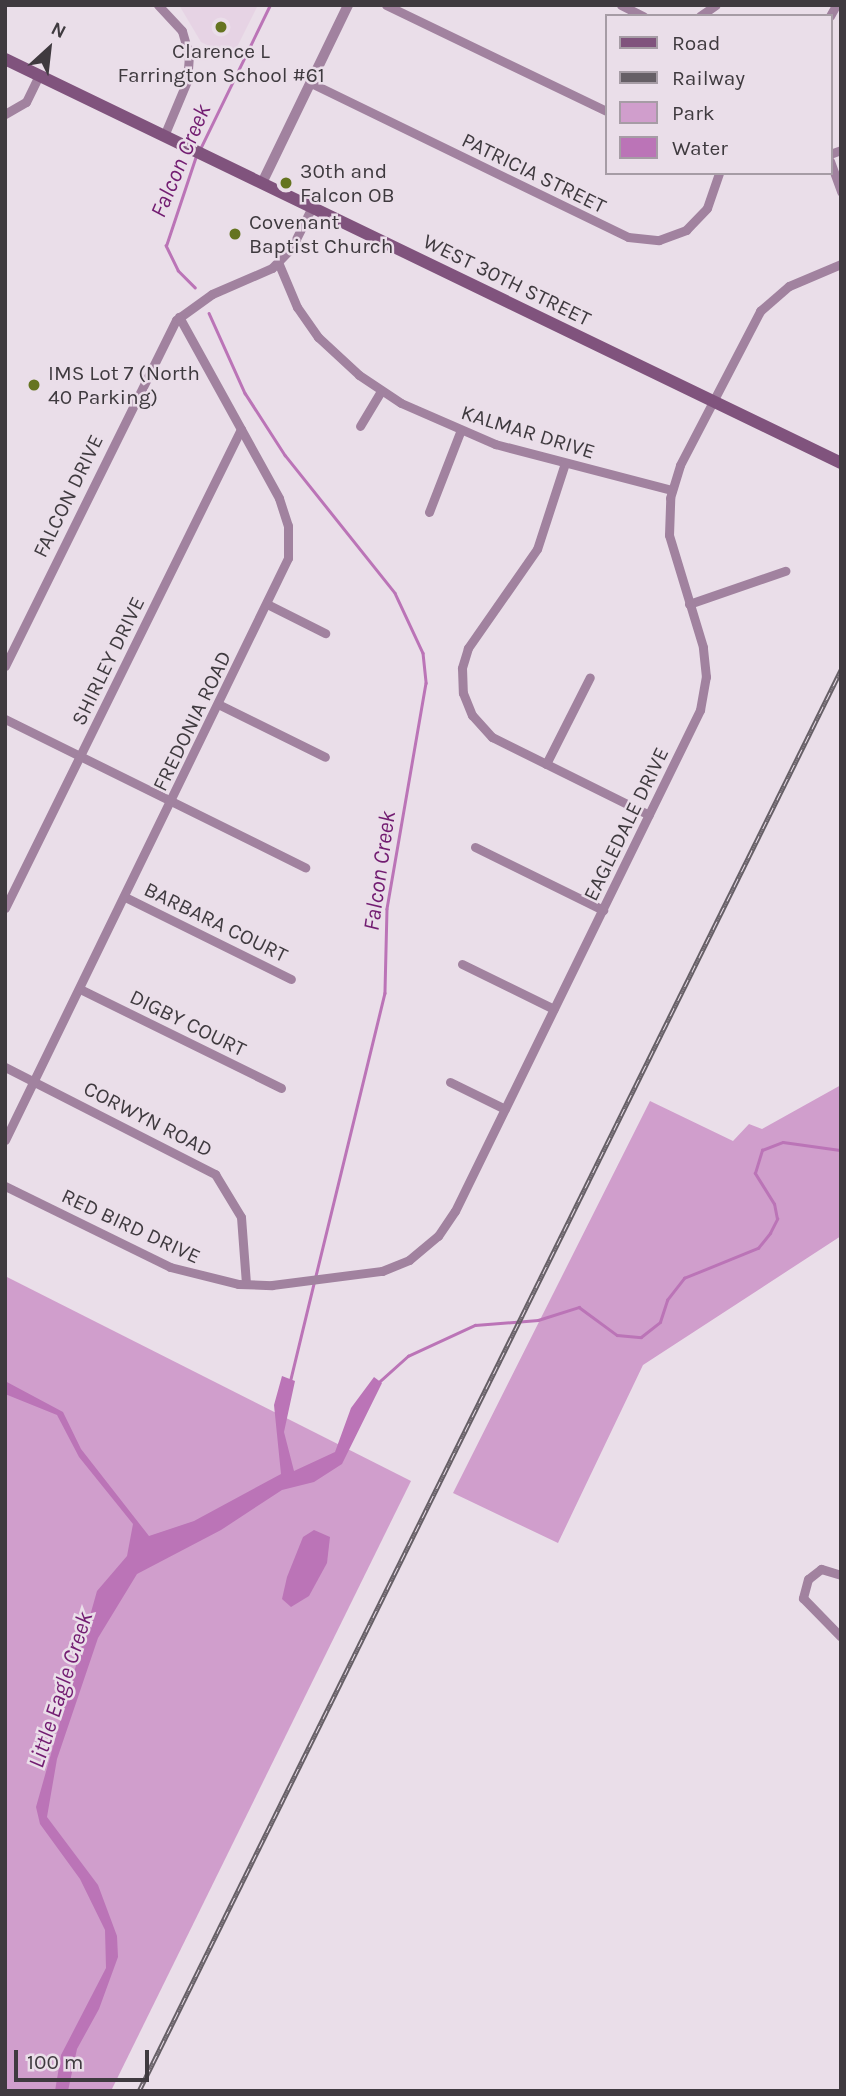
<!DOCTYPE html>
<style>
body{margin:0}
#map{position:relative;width:846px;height:2096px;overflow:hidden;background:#eadee9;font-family:Karla,sans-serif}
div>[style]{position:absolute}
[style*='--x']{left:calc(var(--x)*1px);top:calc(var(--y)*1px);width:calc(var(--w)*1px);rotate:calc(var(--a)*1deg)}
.built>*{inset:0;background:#e6d3e4}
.green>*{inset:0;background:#d09ecc}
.water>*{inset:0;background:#bb74b7}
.stream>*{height:2.5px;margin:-1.25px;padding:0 1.25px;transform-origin:1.25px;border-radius:1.25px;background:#bb74b7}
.minor>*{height:9px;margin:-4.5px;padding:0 4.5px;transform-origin:4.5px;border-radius:4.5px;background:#a1829f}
.tertiary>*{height:10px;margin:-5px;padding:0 5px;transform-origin:5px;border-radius:5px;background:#a1829f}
.secondary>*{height:12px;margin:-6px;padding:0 6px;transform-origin:6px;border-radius:6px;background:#80537d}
.rail>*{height:5px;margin-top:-2.5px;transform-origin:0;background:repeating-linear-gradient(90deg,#eadee9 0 8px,#665f66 0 16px);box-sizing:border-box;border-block:2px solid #665f66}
.dots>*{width:19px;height:19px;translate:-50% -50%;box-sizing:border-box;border:4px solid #eadee9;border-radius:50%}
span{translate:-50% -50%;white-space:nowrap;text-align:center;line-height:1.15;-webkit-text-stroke:5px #eadee9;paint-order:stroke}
.poi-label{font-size:21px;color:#3f3a3f}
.left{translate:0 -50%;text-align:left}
.street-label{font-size:21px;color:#3f3a3f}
.water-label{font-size:23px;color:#721c71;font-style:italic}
.frame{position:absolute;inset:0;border:7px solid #3f3a3f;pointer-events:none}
.legend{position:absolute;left:605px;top:14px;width:228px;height:161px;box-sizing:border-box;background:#eadee9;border:2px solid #a69ca5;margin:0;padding:9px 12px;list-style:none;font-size:21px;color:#3f3a3f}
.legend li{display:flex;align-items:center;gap:14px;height:35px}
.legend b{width:35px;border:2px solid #a69ca5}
.north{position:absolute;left:14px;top:14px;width:70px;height:70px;-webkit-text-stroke:5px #eadee9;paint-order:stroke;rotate:27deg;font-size:19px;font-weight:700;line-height:28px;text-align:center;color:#3f3a3f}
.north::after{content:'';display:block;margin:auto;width:24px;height:32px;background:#3f3a3f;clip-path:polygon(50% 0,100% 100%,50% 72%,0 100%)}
.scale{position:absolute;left:14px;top:2050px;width:135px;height:32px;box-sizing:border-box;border:4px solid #3f3a3f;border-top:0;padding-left:9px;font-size:21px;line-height:24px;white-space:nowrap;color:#3f3a3f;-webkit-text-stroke:5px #eadee9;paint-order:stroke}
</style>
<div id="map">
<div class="built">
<div style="clip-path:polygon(179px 5px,258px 5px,232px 57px,201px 42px)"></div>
</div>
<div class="green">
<div style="clip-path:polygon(841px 1085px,841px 1236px,643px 1365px,558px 1543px,453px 1493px,650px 1101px,733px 1141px,749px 1124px,762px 1129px)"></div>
<div style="clip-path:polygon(5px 1276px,411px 1481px,111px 2091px,5px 2091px)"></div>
</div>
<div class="water">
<div style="clip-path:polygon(282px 1376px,295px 1381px,284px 1432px,294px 1471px,335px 1452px,351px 1408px,374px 1377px,382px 1383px,342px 1464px,314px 1482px,282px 1490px,221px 1530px,137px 1574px,98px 1638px,57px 1759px,47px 1817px,98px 1885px,117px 1936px,118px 1957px,99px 2009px,77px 2049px,68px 2091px,55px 2091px,61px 2055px,106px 1968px,105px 1930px,80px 1879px,40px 1824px,36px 1807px,97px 1591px,127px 1556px,133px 1524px,79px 1457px,57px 1415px,5px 1394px,5px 1381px,63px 1412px,81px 1449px,149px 1536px,194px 1521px,281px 1474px,274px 1405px)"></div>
<div style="clip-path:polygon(314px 1530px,330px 1537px,327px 1563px,309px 1596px,291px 1607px,282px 1599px,287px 1577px,303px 1537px)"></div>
</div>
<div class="stream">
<div style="--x:201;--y:147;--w:158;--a:-64.1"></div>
<div style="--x:195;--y:288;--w:24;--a:-135"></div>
<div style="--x:178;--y:271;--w:28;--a:-116"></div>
<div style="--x:166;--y:246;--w:95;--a:-71.6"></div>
<div style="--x:209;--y:313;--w:88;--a:65.8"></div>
<div style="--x:245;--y:393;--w:74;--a:57.2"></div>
<div style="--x:285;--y:455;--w:176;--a:51.4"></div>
<div style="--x:395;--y:593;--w:66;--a:65"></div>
<div style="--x:423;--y:653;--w:30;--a:84"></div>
<div style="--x:426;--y:683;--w:229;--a:99.8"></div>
<div style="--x:387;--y:909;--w:84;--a:91.4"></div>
<div style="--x:385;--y:993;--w:291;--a:103.7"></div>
<div style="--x:290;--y:1381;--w:102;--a:-76.4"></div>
<div style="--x:379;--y:1382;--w:39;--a:-42"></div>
<div style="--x:408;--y:1356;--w:74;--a:-24.8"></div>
<div style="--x:475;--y:1325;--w:63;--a:-4.5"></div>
<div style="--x:538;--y:1320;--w:43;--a:-17.6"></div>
<div style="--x:579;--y:1307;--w:47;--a:36.4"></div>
<div style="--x:617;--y:1335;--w:24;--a:5"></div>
<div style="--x:641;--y:1337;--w:24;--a:-38"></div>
<div style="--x:660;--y:1322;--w:23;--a:-72"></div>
<div style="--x:667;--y:1300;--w:28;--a:-52"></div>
<div style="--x:684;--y:1278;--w:80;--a:-22.1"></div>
<div style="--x:758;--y:1248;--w:19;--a:-51"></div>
<div style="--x:770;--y:1233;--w:16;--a:-63"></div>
<div style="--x:777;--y:1219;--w:15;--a:-101"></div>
<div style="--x:774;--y:1204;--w:36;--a:-122"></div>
<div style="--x:755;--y:1173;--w:24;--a:-73"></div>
<div style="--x:762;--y:1150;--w:22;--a:-21"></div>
<div style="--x:783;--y:1142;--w:59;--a:7.9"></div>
</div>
<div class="minor">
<div style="--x:158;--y:5;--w:35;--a:47"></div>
<div style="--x:182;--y:31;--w:25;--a:74"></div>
<div style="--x:189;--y:55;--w:26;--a:94"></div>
<div style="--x:187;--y:81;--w:60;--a:112.7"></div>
<div style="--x:386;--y:5;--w:244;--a:25.7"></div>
<div style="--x:621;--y:5;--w:25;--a:27"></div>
<div style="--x:700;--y:16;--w:19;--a:-35"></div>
<div style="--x:830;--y:16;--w:13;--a:-61"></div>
<div style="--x:311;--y:83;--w:352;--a:25.9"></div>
<div style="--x:628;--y:237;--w:31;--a:6"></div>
<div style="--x:659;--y:240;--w:29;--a:-20"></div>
<div style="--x:686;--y:230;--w:30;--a:-46"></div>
<div style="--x:707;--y:208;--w:37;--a:-71"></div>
<div style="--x:5;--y:114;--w:24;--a:-30"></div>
<div style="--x:26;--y:102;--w:30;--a:-64"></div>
<div style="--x:830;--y:154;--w:12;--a:-20"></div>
<div style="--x:830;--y:161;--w:33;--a:70"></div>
<div style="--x:278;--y:262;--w:49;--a:67.1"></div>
<div style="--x:297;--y:307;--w:37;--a:55"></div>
<div style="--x:318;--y:337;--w:56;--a:42.8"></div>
<div style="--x:359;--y:375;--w:50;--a:33.7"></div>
<div style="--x:401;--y:403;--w:103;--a:23.6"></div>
<div style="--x:495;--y:444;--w:183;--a:14.6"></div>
<div style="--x:360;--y:426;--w:41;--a:-59"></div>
<div style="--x:565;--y:463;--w:90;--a:108"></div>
<div style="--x:537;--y:549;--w:121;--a:124.9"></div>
<div style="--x:468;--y:648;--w:21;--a:107"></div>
<div style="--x:462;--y:668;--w:25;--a:88"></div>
<div style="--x:463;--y:693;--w:24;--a:68"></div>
<div style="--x:472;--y:715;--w:30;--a:48"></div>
<div style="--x:492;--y:737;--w:175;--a:26.4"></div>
<div style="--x:429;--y:512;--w:86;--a:-68.8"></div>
<div style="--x:689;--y:604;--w:102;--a:-19"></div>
<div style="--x:269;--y:605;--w:63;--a:26.6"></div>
<div style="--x:5;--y:666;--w:386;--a:-63.7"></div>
<div style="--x:176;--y:320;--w:44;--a:-35.8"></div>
<div style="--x:212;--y:294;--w:65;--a:-23.4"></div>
<div style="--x:272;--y:268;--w:29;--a:-46"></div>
<div style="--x:292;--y:247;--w:45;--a:-63.4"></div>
<div style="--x:220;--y:705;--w:117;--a:26.3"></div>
<div style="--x:5;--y:719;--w:335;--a:26.3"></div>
<div style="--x:546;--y:764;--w:97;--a:-63.2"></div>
<div style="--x:475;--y:847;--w:143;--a:26.2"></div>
<div style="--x:125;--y:897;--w:185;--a:26.3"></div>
<div style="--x:5;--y:908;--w:534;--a:-63.77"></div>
<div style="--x:462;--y:964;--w:102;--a:26.1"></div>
<div style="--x:80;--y:989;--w:224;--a:26.2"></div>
<div style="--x:5;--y:1067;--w:236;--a:27"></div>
<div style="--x:215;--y:1174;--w:50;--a:58.8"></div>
<div style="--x:241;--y:1217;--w:67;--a:85.7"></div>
<div style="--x:450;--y:1082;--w:61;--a:26.1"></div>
<div style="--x:5;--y:1140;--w:647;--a:-64.07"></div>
<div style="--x:288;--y:558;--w:32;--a:-90"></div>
<div style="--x:288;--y:526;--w:29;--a:-108"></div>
<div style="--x:279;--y:498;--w:207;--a:-118.9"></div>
<div style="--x:5;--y:1186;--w:184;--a:26.1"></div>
<div style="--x:170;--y:1267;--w:70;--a:14"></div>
<div style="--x:238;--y:1284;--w:34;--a:2"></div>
<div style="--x:272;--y:1285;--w:111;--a:-7.3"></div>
<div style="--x:382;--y:1271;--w:29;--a:-22"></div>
<div style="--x:409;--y:1260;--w:38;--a:-40"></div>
<div style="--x:438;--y:1236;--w:30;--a:-56"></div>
<div style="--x:455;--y:1211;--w:558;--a:-63.94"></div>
<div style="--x:700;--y:710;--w:34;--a:-80"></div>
<div style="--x:706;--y:677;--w:30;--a:-96"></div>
<div style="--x:703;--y:647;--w:117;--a:-106.9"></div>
<div style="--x:669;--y:535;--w:37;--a:-88"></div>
<div style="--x:670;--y:498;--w:34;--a:-73"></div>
<div style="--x:680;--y:465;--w:174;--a:-62.5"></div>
<div style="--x:760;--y:311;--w:38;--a:-41"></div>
<div style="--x:789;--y:286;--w:56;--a:-22.9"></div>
<div style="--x:841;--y:1575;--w:21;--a:-163"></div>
<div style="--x:821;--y:1569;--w:16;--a:142"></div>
<div style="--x:808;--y:1579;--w:20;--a:105"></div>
<div style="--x:803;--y:1598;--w:54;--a:45.7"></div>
</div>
<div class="tertiary">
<div style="--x:262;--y:183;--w:198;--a:-64.2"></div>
</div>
<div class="secondary">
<div style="--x:5;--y:59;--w:928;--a:25.79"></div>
</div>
<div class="rail">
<div style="--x:139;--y:2091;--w:1585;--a:-63.71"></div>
</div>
<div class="dots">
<div style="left:221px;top:27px;background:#657420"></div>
<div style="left:286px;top:183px;background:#657420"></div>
<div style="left:235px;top:234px;background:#657420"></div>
<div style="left:34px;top:385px;background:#657420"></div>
</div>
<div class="poi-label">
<span style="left:221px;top:63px">Clarence L<br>Farrington School #61</span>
<span class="left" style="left:300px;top:183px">30th and<br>Falcon OB</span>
<span class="left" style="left:249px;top:234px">Covenant<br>Baptist Church</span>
<span class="left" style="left:48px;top:385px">IMS Lot 7 (North<br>40 Parking)</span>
</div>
<div class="street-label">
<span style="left:534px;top:173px;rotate:26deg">PATRICIA STREET</span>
<span style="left:507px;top:280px;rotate:26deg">WEST 30TH STREET</span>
<span style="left:528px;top:432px;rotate:17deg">KALMAR DRIVE</span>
<span style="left:68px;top:496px;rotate:-64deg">FALCON DRIVE</span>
<span style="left:108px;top:661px;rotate:-64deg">SHIRLEY DRIVE</span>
<span style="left:192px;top:721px;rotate:-64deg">FREDONIA ROAD</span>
<span style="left:626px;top:824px;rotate:-64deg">EAGLEDALE DRIVE</span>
<span style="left:216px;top:922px;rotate:26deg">BARBARA COURT</span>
<span style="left:188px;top:1023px;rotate:26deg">DIGBY COURT</span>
<span style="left:148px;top:1119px;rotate:27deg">CORWYN ROAD</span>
<span style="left:131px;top:1226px;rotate:25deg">RED BIRD DRIVE</span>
</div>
<div class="water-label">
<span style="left:181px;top:161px;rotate:-67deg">Falcon Creek</span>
<span style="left:380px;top:871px;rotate:-82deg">Falcon Creek</span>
<span style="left:61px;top:1690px;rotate:-72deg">Little Eagle Creek</span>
</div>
<div class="frame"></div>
<ul class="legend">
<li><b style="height:9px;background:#80537d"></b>Road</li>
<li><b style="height:9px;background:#665f66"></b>Railway</li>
<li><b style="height:19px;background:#d09ecc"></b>Park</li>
<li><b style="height:19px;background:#bb74b7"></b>Water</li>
</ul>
<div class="north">N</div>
<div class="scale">100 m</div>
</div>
